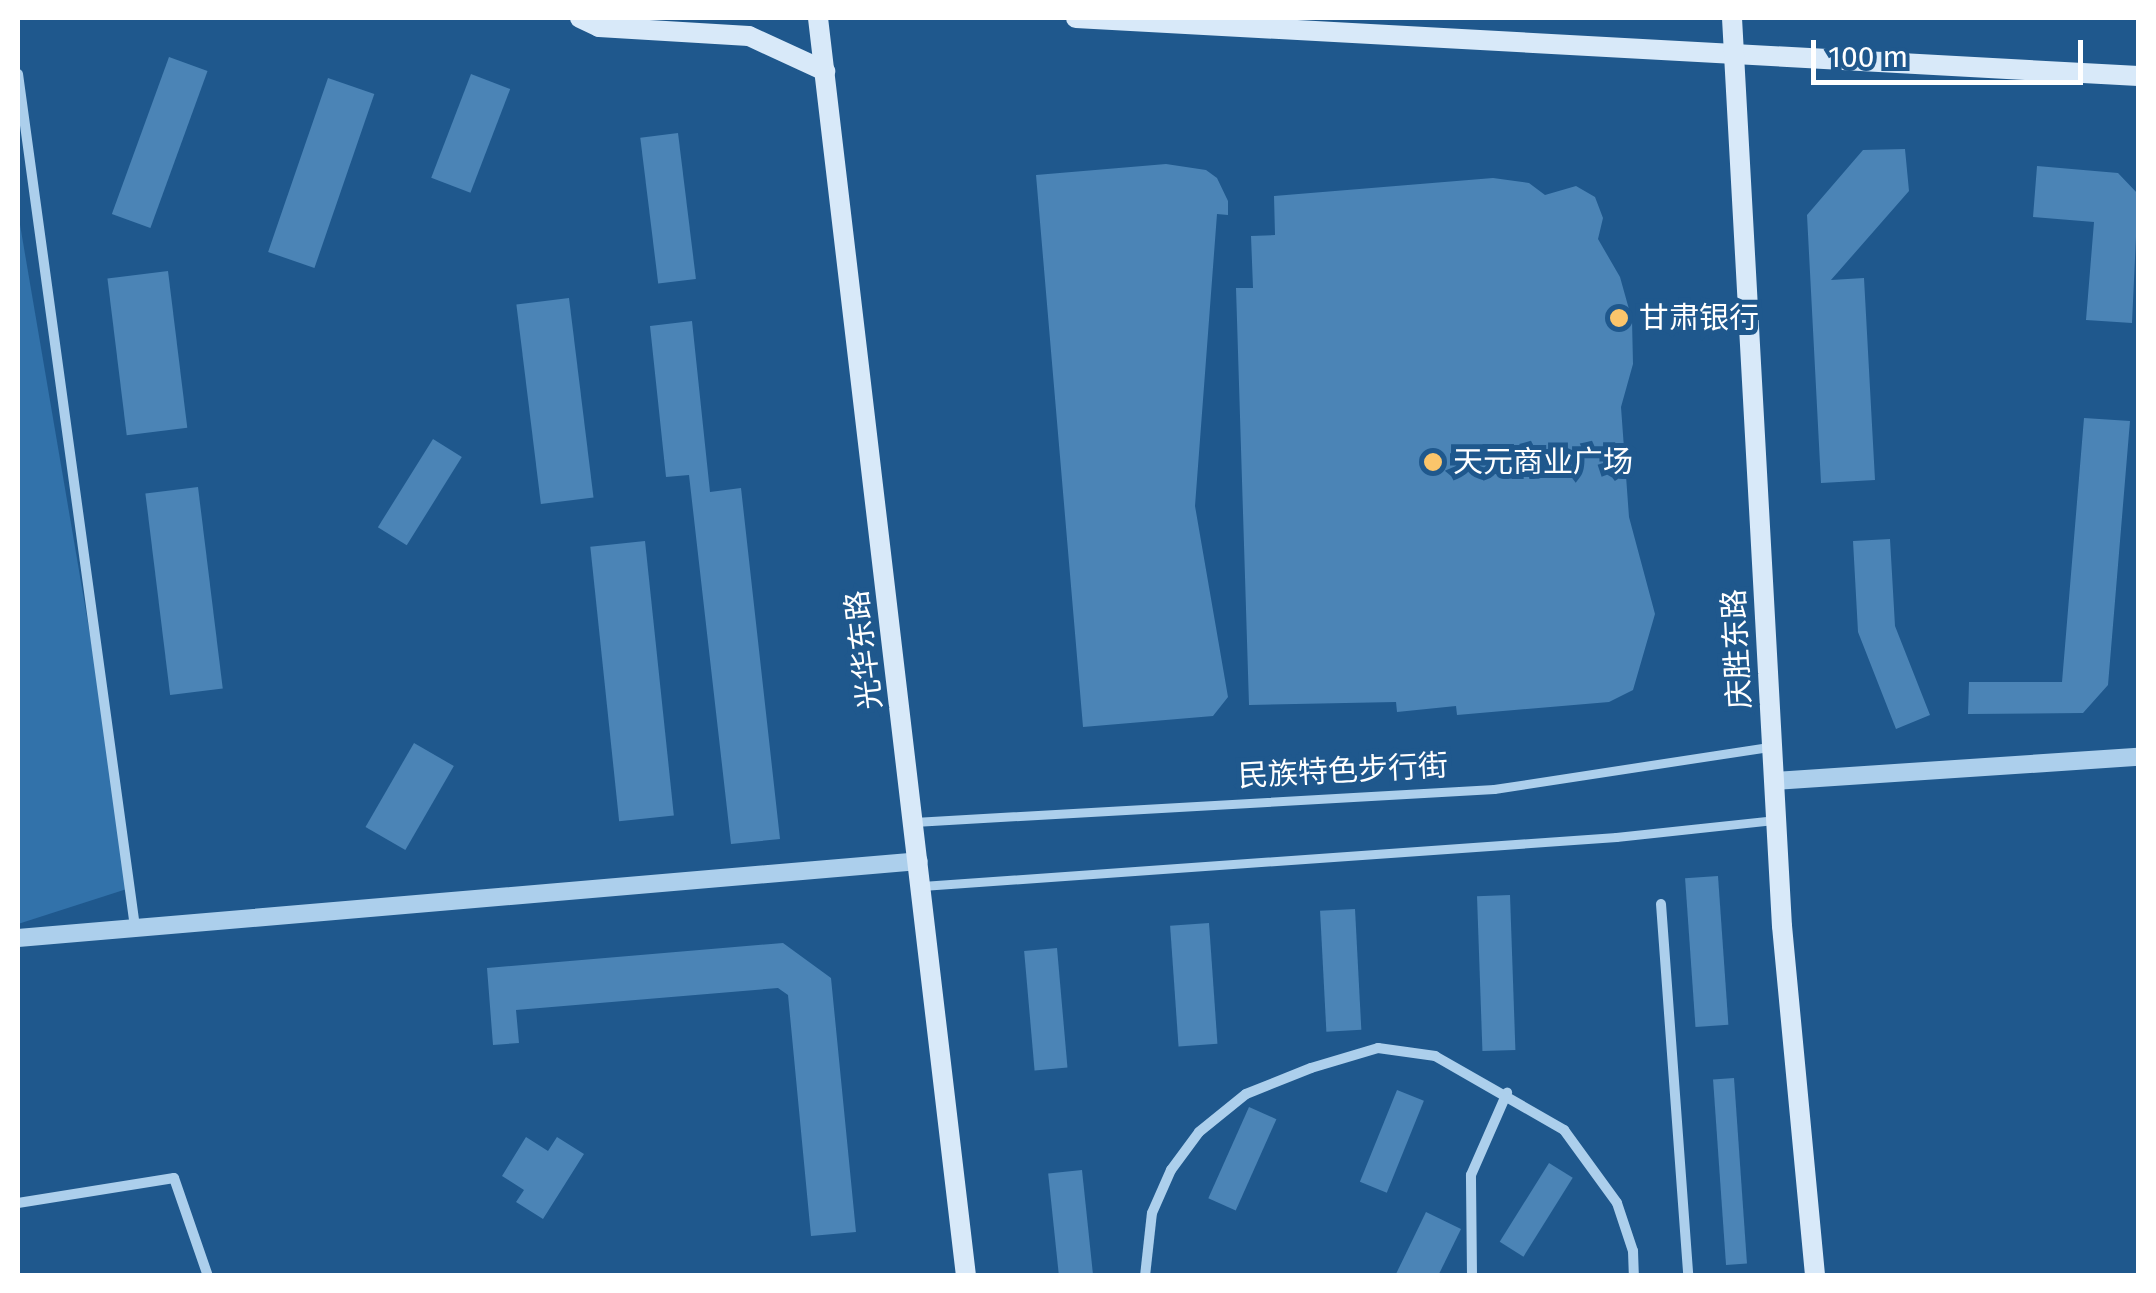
<!DOCTYPE html>
<meta charset="utf-8">
<style>
body{margin:0}
#map{position:relative;width:2156px;height:1293px;overflow:hidden;background:#1f588d;font-family:"Fira Sans","Noto Sans SC",sans-serif}
div>[style]{position:absolute}
[style*='--x']{left:calc(var(--x)*1px);top:calc(var(--y)*1px);width:calc(var(--w)*1px);rotate:calc(var(--a)*1deg)}
.green>*{inset:0;background:#3272aa}
.building>*{inset:0;background:#4b84b6;transform-origin:0 0}
.pedestrian>*{height:9px;margin:-4.5px;padding:0 4.5px;transform-origin:4.5px;border-radius:4.5px;background:#accfec}
.minor>*{height:10px;margin:-5px;padding:0 5px;transform-origin:5px;border-radius:5px;background:#accfec}
.tertiary>*{height:18px;margin:-9px;padding:0 9px;transform-origin:9px;border-radius:9px;background:#accfec}
.secondary>*{height:20px;margin:-10px;padding:0 10px;transform-origin:10px;border-radius:10px;background:#d8e9f9}
.dots>*{width:28px;height:28px;translate:-50% -50%;box-sizing:border-box;border:5px solid #1f588d;border-radius:50%}
span{translate:-50% -50%;white-space:nowrap;text-align:center;line-height:1.15;-webkit-text-stroke:10px #1f588d;paint-order:stroke}
.poi-label{font-size:30px;color:#fff}
.left{translate:0 -50%;text-align:left}
.street-label{font-size:30px;color:#fff}
.frame{position:absolute;inset:0;border:20px solid #fff;pointer-events:none}
.scale{position:absolute;left:1811px;top:40px;width:272px;height:45px;box-sizing:border-box;border:5px solid #fff;border-top:0;padding-left:12px;font-size:30px;line-height:35px;white-space:nowrap;color:#fff;-webkit-text-stroke:8px #1f588d;paint-order:stroke}
</style>
<div id="map">
<div class="green">
<div style="clip-path:polygon(18px 213px,133px 887px,18px 924px)"></div>
</div>
<div class="building">
<div style="left:169px;top:57px;width:41px;height:167px;rotate:20deg"></div>
<div style="left:471px;top:74px;width:42px;height:111px;rotate:21deg"></div>
<div style="left:328px;top:78px;width:49px;height:184px;rotate:19deg"></div>
<div style="left:678px;top:133px;width:147px;height:38px;rotate:83deg"></div>
<div style="clip-path:polygon(1905px 149px,1909px 191px,1831px 280px,1864px 278px,1875px 480px,1821px 483px,1807px 215px,1863px 150px)"></div>
<div style="clip-path:polygon(1166px 164px,1206px 170px,1217px 178px,1228px 201px,1228px 215px,1217px 214px,1195px 506px,1228px 697px,1213px 716px,1083px 727px,1036px 175px)"></div>
<div style="clip-path:polygon(2037px 166px,2118px 173px,2138px 194px,2132px 323px,2086px 320px,2094px 222px,2033px 217px)"></div>
<div style="clip-path:polygon(1493px 178px,1529px 183px,1545px 195px,1576px 186px,1595px 197px,1603px 218px,1598px 239px,1620px 277px,1632px 320px,1633px 364px,1621px 407px,1629px 517px,1655px 614px,1633px 690px,1609px 702px,1457px 715px,1456px 706px,1397px 712px,1396px 702px,1249px 705px,1236px 288px,1253px 288px,1251px 236px,1275px 235px,1274px 196px)"></div>
<div style="left:168px;top:271px;width:158px;height:61px;rotate:83deg"></div>
<div style="left:569px;top:298px;width:201px;height:53px;rotate:83deg"></div>
<div style="clip-path:polygon(692px 321px,710px 492px,741px 488px,780px 839px,731px 844px,689px 475px,666px 477px,650px 326px)"></div>
<div style="clip-path:polygon(2084px 418px,2130px 421px,2108px 685px,2083px 713px,1968px 714px,1969px 682px,2062px 682px)"></div>
<div style="left:433px;top:439px;width:34px;height:104px;rotate:32deg"></div>
<div style="left:198px;top:487px;width:203px;height:53px;rotate:83deg"></div>
<div style="clip-path:polygon(1890px 539px,1895px 626px,1930px 715px,1896px 729px,1858px 632px,1853px 541px)"></div>
<div style="left:645px;top:541px;width:276px;height:55px;rotate:84deg"></div>
<div style="left:414px;top:743px;width:46px;height:97px;rotate:30deg"></div>
<div style="left:1718px;top:876px;width:149px;height:33px;rotate:86deg"></div>
<div style="left:1510px;top:895px;width:155px;height:33px;rotate:88deg"></div>
<div style="left:1355px;top:909px;width:121px;height:35px;rotate:87deg"></div>
<div style="left:1209px;top:923px;width:121px;height:39px;rotate:86deg"></div>
<div style="clip-path:polygon(783px 943px,831px 978px,856px 1232px,811px 1236px,788px 995px,778px 988px,516px 1010px,519px 1043px,493px 1045px,487px 968px)"></div>
<div style="left:1057px;top:948px;width:120px;height:33px;rotate:85deg"></div>
<div style="left:1734px;top:1078px;width:186px;height:21px;rotate:86deg"></div>
<div style="left:1397px;top:1090px;width:29px;height:99px;rotate:22deg"></div>
<div style="left:1249px;top:1107px;width:30px;height:100px;rotate:24deg"></div>
<div style="clip-path:polygon(526px 1137px,548px 1151px,557px 1137px,584px 1154px,543px 1219px,516px 1202px,524px 1190px,502px 1176px)"></div>
<div style="left:1549px;top:1163px;width:28px;height:93px;rotate:32deg"></div>
<div style="left:1082px;top:1170px;width:107px;height:34px;rotate:84deg"></div>
<div style="clip-path:polygon(1426px 1212px,1461px 1229px,1438px 1276px,1395px 1276px)"></div>
</div>
<div class="pedestrian">
<div style="--x:914;--y:822;--w:581;--a:-3.26"></div>
<div style="--x:1494;--y:789;--w:278;--a:-8.7"></div>
<div style="--x:922;--y:886;--w:696;--a:-4.04"></div>
<div style="--x:1616;--y:837;--w:161;--a:-6.1"></div>
</div>
<div class="minor">
<div style="--x:18;--y:74;--w:861;--a:82.19"></div>
<div style="--x:1661;--y:904;--w:373;--a:85.8"></div>
<div style="--x:18;--y:1203;--w:158;--a:-9.1"></div>
<div style="--x:174;--y:1178;--w:104;--a:70.9"></div>
<div style="--x:1145;--y:1276;--w:63;--a:-83.7"></div>
<div style="--x:1152;--y:1213;--w:47;--a:-66.2"></div>
<div style="--x:1171;--y:1170;--w:47;--a:-53.6"></div>
<div style="--x:1199;--y:1132;--w:60;--a:-39"></div>
<div style="--x:1246;--y:1094;--w:70;--a:-21.8"></div>
<div style="--x:1311;--y:1068;--w:70;--a:-16.6"></div>
<div style="--x:1378;--y:1048;--w:58;--a:8"></div>
<div style="--x:1435;--y:1056;--w:149;--a:29.8"></div>
<div style="--x:1564;--y:1130;--w:90;--a:54"></div>
<div style="--x:1617;--y:1203;--w:51;--a:71.6"></div>
<div style="--x:1633;--y:1251;--w:25;--a:88"></div>
<div style="--x:1472;--y:1276;--w:101;--a:-90.6"></div>
<div style="--x:1471;--y:1175;--w:90;--a:-66.3"></div>
</div>
<div class="tertiary">
<div style="--x:1774;--y:781;--w:365;--a:-3.8"></div>
<div style="--x:18;--y:938;--w:904;--a:-4.88"></div>
</div>
<div class="secondary">
<div style="--x:580;--y:18;--w:21;--a:25"></div>
<div style="--x:599;--y:27;--w:150;--a:3.4"></div>
<div style="--x:749;--y:36;--w:84;--a:24.7"></div>
<div style="--x:818;--y:18;--w:1267;--a:83.29"></div>
<div style="--x:1076;--y:18;--w:1064;--a:3.13"></div>
<div style="--x:1732;--y:18;--w:909;--a:86.85"></div>
<div style="--x:1782;--y:926;--w:352;--a:84.6"></div>
</div>
<div class="dots">
<div style="left:1619px;top:318px;background:#fbc56b"></div>
<div style="left:1433px;top:462px;background:#fbc56b"></div>
</div>
<div class="poi-label">
<span class="left" style="left:1639px;top:318px">甘肃银行</span>
<span class="left" style="left:1453px;top:462px">天元商业广场</span>
</div>
<div class="street-label">
<span style="left:1737px;top:649px;rotate:-93deg">庆胜东路</span>
<span style="left:864px;top:650px;rotate:-97deg">光华东路</span>
<span style="left:1343px;top:771px;rotate:-3deg">民族特色步行街</span>
</div>
<div class="frame"></div>
<div class="scale">100 m</div>
</div>
